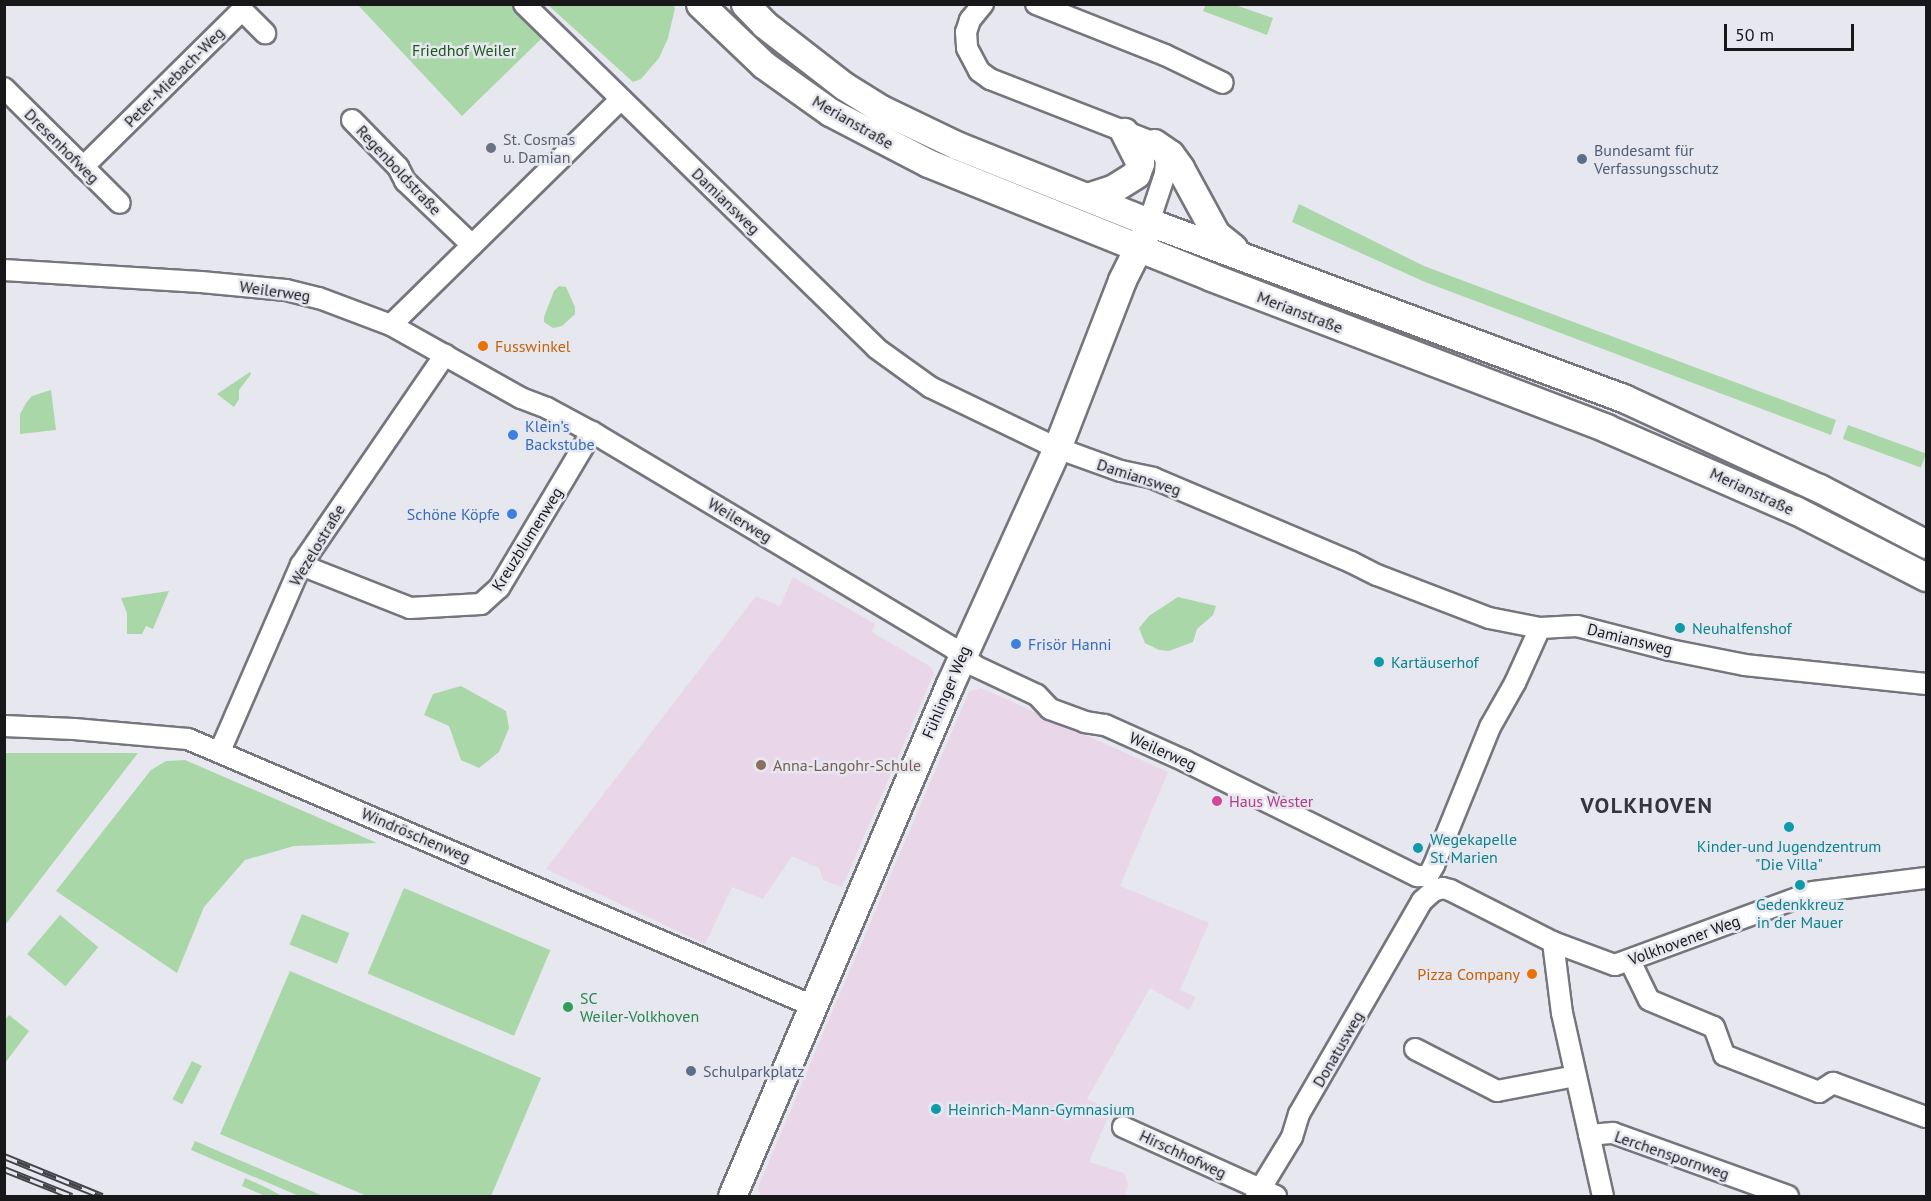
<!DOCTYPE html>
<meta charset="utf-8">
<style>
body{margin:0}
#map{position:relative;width:1931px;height:1201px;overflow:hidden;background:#e6e7ef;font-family:"PT Sans",sans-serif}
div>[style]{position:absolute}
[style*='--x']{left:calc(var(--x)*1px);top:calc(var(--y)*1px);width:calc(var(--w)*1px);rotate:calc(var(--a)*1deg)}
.education>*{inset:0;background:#e9d7e9}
.green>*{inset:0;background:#a9d7a8;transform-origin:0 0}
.roads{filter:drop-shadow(2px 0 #75767d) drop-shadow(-2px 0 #75767d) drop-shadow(0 2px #75767d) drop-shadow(0 -2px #75767d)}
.street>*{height:20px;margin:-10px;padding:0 10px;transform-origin:10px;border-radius:10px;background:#fff}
.secondary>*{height:27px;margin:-13.5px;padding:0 13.5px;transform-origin:13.5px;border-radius:13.5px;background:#fff}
.rail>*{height:7px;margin-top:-3.5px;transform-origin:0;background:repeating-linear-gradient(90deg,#e6e7ef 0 14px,#444448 0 28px);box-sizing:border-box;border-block:2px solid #444448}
.dots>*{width:16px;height:16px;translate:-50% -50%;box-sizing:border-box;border:3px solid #e6e7ef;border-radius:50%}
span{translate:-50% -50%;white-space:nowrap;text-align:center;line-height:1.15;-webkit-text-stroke:5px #e6e7ef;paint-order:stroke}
.park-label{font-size:16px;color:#1a571e}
.street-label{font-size:16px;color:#18181b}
.worship-label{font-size:16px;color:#5b616d}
.left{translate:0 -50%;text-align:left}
.service-label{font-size:16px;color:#4e5e75}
.food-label{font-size:16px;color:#c56008}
.right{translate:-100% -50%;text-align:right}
.shop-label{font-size:16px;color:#366cbe}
.culture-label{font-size:16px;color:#0d838f}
.education-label{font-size:16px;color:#785e54}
.hotel-label{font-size:16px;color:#b23c85}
.leisure-label{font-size:16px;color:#27864d}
.district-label{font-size:22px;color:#35363c;font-weight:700;letter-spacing:1.5px}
.frame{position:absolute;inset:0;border:6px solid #18181b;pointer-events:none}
.scale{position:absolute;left:1724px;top:24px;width:130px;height:27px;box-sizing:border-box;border:3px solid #18181b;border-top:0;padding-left:8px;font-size:18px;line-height:21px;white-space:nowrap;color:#18181b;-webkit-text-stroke:4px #e6e7ef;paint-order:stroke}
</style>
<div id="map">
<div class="education">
<div style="clip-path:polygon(793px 577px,875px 624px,872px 632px,931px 667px,934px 673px,842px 887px,823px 880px,819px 868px,792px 856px,763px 899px,732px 887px,705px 944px,546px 869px,756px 596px,780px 606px)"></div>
<div style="clip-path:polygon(981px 688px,1168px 772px,1120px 886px,1209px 923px,1180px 990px,1196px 997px,1189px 1010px,1150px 988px,1087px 1099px,1111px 1110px,1089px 1162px,1124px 1173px,1128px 1184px,1125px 1196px,765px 1196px,760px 1194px,758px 1188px,818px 1045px,969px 692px)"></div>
</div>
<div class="green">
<div style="clip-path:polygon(1206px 4px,1235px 5px,1273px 18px,1267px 35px,1203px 11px)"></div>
<div style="clip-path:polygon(358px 5px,511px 5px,543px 37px,462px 116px)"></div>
<div style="clip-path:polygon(673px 5px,675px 8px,668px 38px,659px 58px,641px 79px,633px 82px,548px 5px)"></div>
<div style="clip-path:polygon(1299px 204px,1424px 266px,1836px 420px,1831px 435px,1425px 282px,1292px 222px)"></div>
<div style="clip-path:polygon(559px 286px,566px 287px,575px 307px,575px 314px,562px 326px,553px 328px,544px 322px,544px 317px,554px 291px)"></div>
<div style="clip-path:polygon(250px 372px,251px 374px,239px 390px,239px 399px,234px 407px,217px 394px)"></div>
<div style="clip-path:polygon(51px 390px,56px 430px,20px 434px,20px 414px,26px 403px,32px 396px)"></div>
<div style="left:1848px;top:425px;width:83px;height:15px;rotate:20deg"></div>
<div style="clip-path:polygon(169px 591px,153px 629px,146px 626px,142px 634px,127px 634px,127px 613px,121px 598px)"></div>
<div style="clip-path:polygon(1178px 597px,1216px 606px,1213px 615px,1197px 629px,1193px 642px,1169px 651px,1159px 650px,1145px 643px,1139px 628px,1149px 616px)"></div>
<div style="clip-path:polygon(461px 686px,506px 711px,509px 728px,499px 752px,479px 768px,461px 760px,449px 726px,424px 715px,433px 694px)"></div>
<div style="clip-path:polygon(5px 753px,138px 753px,5px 925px,4px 753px)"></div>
<div style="clip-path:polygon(185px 760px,377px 843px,294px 846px,245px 860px,204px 907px,177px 973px,56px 891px,151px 770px,166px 761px)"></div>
<div style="left:404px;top:888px;width:159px;height:93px;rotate:23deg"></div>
<div style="left:302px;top:914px;width:51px;height:33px;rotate:22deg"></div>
<div style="left:60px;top:915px;width:50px;height:51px;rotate:40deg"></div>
<div style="clip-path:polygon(290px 971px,541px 1078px,491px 1196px,367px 1196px,220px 1134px)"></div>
<div style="clip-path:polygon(9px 1015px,29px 1031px,5px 1063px,5px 1020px)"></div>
<div style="left:192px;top:1061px;width:11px;height:43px;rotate:27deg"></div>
<div style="clip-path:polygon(195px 1141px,323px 1196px,299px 1196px,191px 1150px)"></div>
<div style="clip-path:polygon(245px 1178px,267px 1188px,282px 1196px,263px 1195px,242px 1186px)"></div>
</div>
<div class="roads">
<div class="street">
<div style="--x:524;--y:4;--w:492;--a:44.3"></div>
<div style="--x:876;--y:348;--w:67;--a:35.8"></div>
<div style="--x:930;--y:387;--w:141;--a:25.7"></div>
<div style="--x:1057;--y:448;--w:68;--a:19.8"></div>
<div style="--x:1121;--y:471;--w:33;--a:12"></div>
<div style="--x:1153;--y:478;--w:215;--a:23"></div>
<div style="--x:1351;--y:562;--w:29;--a:27"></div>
<div style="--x:1377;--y:575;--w:120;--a:21"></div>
<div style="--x:1489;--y:618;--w:52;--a:11.1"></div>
<div style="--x:1540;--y:628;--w:37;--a:-3"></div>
<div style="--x:1577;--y:626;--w:96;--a:14.5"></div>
<div style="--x:1670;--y:650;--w:76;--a:11.3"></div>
<div style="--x:1745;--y:665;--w:182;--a:6"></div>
<div style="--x:983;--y:4;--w:21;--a:129"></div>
<div style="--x:970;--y:20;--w:13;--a:108"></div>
<div style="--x:966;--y:32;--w:16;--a:86"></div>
<div style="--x:967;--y:48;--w:26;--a:62"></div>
<div style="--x:979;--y:71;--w:14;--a:36"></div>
<div style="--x:990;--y:79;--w:176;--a:21.3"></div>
<div style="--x:1154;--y:143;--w:11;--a:49"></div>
<div style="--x:1161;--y:151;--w:10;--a:61"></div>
<div style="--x:1166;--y:160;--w:14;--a:94"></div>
<div style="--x:1165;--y:174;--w:51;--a:108.4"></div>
<div style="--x:1036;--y:4;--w:139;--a:21.6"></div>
<div style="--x:1165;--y:55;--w:64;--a:25.8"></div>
<div style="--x:4;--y:88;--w:163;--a:44.8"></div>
<div style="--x:352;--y:120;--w:66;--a:45.6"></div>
<div style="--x:398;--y:167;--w:16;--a:63"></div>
<div style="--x:405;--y:181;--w:93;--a:43.7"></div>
<div style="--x:83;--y:167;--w:223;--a:-44.6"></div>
<div style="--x:242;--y:10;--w:33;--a:45"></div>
<div style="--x:4;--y:270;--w:197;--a:3.5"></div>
<div style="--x:201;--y:282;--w:85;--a:5.4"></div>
<div style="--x:286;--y:290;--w:34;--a:14"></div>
<div style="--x:319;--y:298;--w:77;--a:20.6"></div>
<div style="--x:391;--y:325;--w:149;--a:29.3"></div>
<div style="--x:521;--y:398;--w:28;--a:21"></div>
<div style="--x:547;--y:408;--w:57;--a:28.4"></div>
<div style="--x:597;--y:435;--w:415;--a:30.9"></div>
<div style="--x:953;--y:648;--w:28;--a:39"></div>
<div style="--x:975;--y:666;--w:68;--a:25.1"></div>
<div style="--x:1037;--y:695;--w:19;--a:47"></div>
<div style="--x:1050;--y:709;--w:37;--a:20"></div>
<div style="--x:1085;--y:722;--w:20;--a:9"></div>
<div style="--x:1105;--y:725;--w:88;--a:24.2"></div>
<div style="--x:1185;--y:761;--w:259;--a:26.4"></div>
<div style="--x:1417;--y:876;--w:11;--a:0"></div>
<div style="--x:1428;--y:876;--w:13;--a:-61"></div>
<div style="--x:1434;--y:865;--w:149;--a:-67.9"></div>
<div style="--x:1490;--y:727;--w:51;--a:-60.4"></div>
<div style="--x:1515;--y:683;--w:60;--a:-65.6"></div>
<div style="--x:391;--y:325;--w:322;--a:-44.5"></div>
<div style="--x:301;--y:565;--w:117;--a:21.5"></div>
<div style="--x:410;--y:608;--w:71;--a:-3.2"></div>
<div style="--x:481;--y:604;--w:24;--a:-42"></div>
<div style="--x:499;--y:588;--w:182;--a:-59.2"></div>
<div style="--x:4;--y:726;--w:70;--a:2.5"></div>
<div style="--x:74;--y:729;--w:114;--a:5"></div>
<div style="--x:188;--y:739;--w:680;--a:23.13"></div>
<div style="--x:220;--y:751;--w:203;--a:-66.5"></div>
<div style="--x:301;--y:565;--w:255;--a:-55.6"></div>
<div style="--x:1553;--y:942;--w:72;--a:82.8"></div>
<div style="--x:1562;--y:1013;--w:188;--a:77.4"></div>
<div style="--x:1630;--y:961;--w:43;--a:64"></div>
<div style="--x:1649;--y:1000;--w:70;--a:22.6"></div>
<div style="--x:1714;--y:1027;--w:30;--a:70"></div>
<div style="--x:1724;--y:1055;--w:102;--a:21.3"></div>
<div style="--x:1819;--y:1092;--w:17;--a:-33"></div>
<div style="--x:1833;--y:1083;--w:99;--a:20.1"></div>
<div style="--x:1415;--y:1049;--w:92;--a:27.1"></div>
<div style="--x:1497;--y:1091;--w:80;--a:-10.8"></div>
<div style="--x:1123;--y:1127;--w:168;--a:24.3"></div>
<div style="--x:1589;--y:1135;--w:24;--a:-5"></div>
<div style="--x:1613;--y:1133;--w:186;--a:19.8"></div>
<div style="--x:1256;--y:1196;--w:69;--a:-58.6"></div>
<div style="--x:1292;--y:1137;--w:24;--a:-73"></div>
<div style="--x:1299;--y:1114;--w:246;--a:-60"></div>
<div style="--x:1422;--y:901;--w:15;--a:-42"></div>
<div style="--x:1433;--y:891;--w:10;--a:-17"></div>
<div style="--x:1443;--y:888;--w:7;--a:16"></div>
<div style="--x:1450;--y:890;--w:115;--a:26.8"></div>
<div style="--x:1553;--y:942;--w:66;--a:20.4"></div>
<div style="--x:1615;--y:965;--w:211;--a:-20.2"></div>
<div style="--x:1813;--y:892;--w:114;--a:-7.1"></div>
</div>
<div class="secondary">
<div style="--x:700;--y:4;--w:88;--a:43.6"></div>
<div style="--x:764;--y:65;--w:81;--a:35.5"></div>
<div style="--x:830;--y:112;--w:110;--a:27.5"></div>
<div style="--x:928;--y:163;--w:305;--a:21.9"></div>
<div style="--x:1211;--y:277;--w:423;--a:20.9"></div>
<div style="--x:1606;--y:428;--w:206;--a:23.5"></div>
<div style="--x:1795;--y:510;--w:147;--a:27.1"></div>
<div style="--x:745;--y:4;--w:28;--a:46"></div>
<div style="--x:764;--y:24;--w:101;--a:37.8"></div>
<div style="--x:844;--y:86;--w:44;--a:31.9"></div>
<div style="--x:881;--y:109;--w:83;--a:25.6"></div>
<div style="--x:956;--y:145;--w:208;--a:21.8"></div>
<div style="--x:1149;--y:222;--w:506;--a:20.37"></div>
<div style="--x:1623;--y:398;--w:216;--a:24.7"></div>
<div style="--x:1819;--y:488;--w:121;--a:27.6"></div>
<div style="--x:1154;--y:143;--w:19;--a:35"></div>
<div style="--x:1170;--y:154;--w:17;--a:54"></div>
<div style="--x:1180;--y:168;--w:75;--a:61.4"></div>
<div style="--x:1216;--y:234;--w:22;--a:39"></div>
<div style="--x:1087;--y:197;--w:28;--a:-18"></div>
<div style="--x:1114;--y:188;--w:26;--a:-32"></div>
<div style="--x:1136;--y:174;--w:12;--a:-70"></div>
<div style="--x:1140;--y:163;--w:35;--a:-117"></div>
<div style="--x:732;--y:1196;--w:556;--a:-66.94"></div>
<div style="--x:950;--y:684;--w:259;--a:-65.6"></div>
<div style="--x:1057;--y:448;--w:180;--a:-68.8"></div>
<div style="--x:1122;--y:280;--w:51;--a:-63.4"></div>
</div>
</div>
<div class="rail">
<div style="--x:4;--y:1156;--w:106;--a:22.2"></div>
<div style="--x:4;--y:1169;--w:73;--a:21.7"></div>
</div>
<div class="dots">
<div style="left:491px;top:148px;background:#6b7280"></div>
<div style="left:1582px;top:159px;background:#5c6f8a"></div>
<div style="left:483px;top:346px;background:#e8710a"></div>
<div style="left:513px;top:435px;background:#3f7fe0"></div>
<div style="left:512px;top:514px;background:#3f7fe0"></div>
<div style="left:1680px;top:628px;background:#0f9aa8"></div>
<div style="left:1016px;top:644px;background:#3f7fe0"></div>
<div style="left:1379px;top:662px;background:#0f9aa8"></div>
<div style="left:761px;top:765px;background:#8d6e63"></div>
<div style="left:1217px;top:801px;background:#d1479c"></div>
<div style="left:1789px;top:827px;background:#0f9aa8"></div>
<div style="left:1418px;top:848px;background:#0f9aa8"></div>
<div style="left:1800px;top:885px;background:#0f9aa8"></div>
<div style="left:1532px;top:974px;background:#e8710a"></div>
<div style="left:568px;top:1007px;background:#2e9e5b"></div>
<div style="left:691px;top:1071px;background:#5c6f8a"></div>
<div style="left:936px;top:1109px;background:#0f9aa8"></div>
</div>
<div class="park-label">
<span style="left:464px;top:50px">Friedhof Weiler</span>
</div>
<div class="street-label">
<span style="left:174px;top:77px;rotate:-45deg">Peter-Miebach-Weg</span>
<span style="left:853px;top:122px;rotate:30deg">Merianstraße</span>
<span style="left:62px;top:146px;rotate:45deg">Dresenhofweg</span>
<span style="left:399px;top:170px;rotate:47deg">Regenboldstraße</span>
<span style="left:726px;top:201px;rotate:44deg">Damiansweg</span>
<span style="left:275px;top:291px;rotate:8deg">Weilerweg</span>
<span style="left:1300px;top:312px;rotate:21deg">Merianstraße</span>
<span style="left:1139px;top:477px;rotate:18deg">Damiansweg</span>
<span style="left:1752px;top:491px;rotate:25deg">Merianstraße</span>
<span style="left:740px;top:520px;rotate:31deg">Weilerweg</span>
<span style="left:527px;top:539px;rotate:-58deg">Kreuzblumenweg</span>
<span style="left:317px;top:545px;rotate:-59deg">Wezelostraße</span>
<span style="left:1630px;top:639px;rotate:14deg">Damiansweg</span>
<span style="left:946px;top:692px;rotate:-67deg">Fühlinger Weg</span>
<span style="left:1163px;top:751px;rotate:24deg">Weilerweg</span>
<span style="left:416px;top:835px;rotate:23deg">Windröschenweg</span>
<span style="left:1684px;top:940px;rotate:-20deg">Volkhovener Weg</span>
<span style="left:1338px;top:1049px;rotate:-60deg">Donatusweg</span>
<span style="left:1183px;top:1154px;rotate:25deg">Hirschhofweg</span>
<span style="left:1672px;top:1155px;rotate:19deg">Lerchenspornweg</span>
</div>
<div class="worship-label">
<span class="left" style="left:503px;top:148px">St. Cosmas<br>u. Damian</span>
</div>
<div class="service-label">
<span class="left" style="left:1594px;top:159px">Bundesamt für<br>Verfassungsschutz</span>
<span class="left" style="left:703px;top:1071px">Schulparkplatz</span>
</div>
<div class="food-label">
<span class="left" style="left:495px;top:346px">Fusswinkel</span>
<span class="right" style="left:1520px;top:974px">Pizza Company</span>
</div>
<div class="shop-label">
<span class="left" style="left:525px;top:435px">Klein’s<br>Backstube</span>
<span class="right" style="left:500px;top:514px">Schöne Köpfe</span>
<span class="left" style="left:1028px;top:644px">Frisör Hanni</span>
</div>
<div class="culture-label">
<span class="left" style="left:1692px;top:628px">Neuhalfenshof</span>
<span class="left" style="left:1391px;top:662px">Kartäuserhof</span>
<span class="left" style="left:1430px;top:848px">Wegekapelle<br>St. Marien</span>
<span style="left:1789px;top:855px">Kinder-und Jugendzentrum<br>"Die Villa"</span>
<span style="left:1800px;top:913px">Gedenkkreuz<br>in der Mauer</span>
<span class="left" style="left:948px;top:1109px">Heinrich-Mann-Gymnasium</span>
</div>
<div class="education-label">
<span class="left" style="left:773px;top:765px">Anna-Langohr-Schule</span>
</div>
<div class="hotel-label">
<span class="left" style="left:1229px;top:801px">Haus Wester</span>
</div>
<div class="leisure-label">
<span class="left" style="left:580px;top:1007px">SC<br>Weiler-Volkhoven</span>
</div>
<div class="district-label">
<span style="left:1647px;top:806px">VOLKHOVEN</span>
</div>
<div class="frame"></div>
<div class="scale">50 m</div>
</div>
